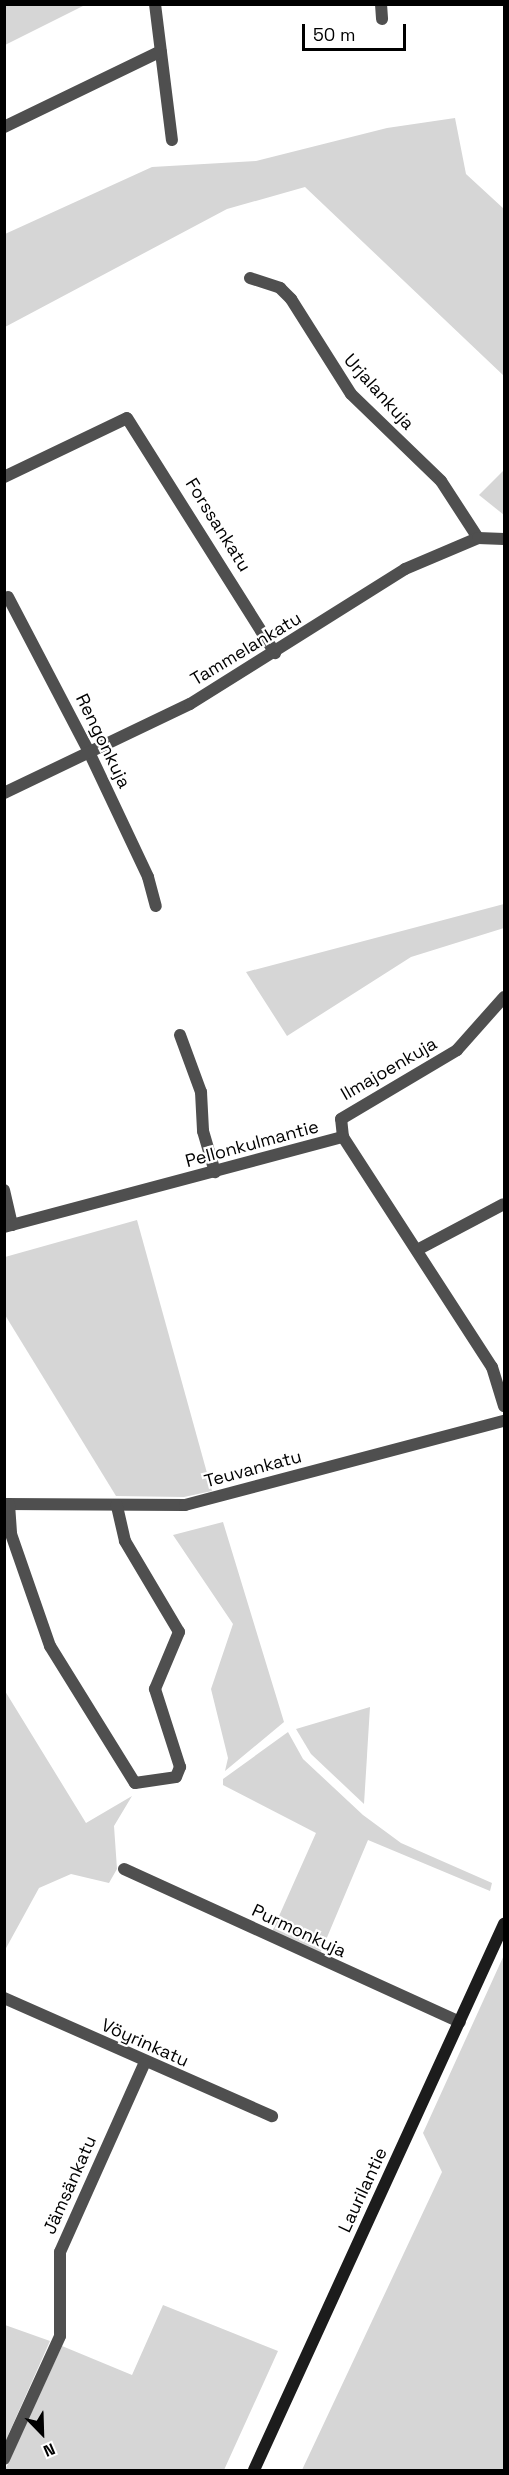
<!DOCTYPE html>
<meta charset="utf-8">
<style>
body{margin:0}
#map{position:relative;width:509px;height:2475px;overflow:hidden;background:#fff;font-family:"Space Grotesk",sans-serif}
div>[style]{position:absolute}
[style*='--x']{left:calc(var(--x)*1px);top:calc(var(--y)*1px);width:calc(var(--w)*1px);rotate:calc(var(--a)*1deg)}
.green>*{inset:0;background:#d6d6d6}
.street>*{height:12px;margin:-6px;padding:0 6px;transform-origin:6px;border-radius:6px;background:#4f4f4f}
.secondary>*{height:12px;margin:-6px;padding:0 6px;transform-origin:6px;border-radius:6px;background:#1c1c1c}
span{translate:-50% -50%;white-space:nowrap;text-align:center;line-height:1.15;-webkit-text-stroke:4.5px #fff;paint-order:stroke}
.street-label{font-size:18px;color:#000}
.frame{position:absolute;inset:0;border:6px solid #000;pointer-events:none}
.north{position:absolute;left:12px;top:2403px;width:60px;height:60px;-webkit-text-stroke:4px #fff;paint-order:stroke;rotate:157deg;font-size:16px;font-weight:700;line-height:24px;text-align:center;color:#000}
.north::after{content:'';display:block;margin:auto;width:21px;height:27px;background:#000;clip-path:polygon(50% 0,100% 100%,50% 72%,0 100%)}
.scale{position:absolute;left:302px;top:24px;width:104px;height:27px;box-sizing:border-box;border:3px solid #000;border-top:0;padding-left:8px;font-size:18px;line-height:21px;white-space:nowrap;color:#000;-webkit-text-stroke:4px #fff;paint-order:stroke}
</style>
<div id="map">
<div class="green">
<div style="clip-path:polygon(5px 4px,85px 4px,85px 5px,5px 45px)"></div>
<div style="clip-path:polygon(455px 118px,466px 174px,504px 209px,504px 376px,305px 187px,227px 209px,5px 327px,5px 234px,152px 167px,256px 161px,387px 128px)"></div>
<div style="clip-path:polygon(504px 470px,504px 515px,479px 495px)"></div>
<div style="clip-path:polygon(504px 904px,504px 928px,411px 957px,287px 1036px,246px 972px)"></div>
<div style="clip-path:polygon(137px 1220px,212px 1491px,184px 1497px,116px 1496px,5px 1315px,5px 1257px)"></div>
<div style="clip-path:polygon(223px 1522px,284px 1722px,225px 1771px,228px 1758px,211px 1689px,233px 1624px,173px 1535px)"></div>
<div style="clip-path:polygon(5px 1691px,86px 1823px,132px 1796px,114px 1826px,117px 1869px,109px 1883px,71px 1874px,39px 1888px,5px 1950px)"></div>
<div style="clip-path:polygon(370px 1707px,364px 1804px,311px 1754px,296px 1729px)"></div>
<div style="clip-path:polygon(288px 1732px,303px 1759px,363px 1815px,401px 1843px,492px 1883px,490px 1891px,368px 1840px,320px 1954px,271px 1934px,316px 1833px,223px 1785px,223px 1779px)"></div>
<div style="clip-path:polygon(504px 1955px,504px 2470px,302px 2470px,442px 2172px,423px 2133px)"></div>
<div style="clip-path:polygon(163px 2305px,278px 2351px,224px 2470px,5px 2470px,62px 2346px,132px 2375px)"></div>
<div style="clip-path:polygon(5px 2325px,50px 2341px,5px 2442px,4px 2325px)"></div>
</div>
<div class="street">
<div style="--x:155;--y:4;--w:137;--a:82.9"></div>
<div style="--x:381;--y:4;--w:15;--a:86"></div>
<div style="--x:4;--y:127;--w:174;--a:-25.8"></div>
<div style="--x:250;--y:278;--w:32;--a:18"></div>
<div style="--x:280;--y:288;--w:16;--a:45"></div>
<div style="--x:291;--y:299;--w:112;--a:57.7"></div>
<div style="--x:351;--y:394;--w:125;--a:44"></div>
<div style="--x:441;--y:481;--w:68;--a:57"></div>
<div style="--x:4;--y:477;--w:136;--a:-25.6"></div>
<div style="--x:127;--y:418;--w:278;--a:57.8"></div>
<div style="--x:8;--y:597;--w:175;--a:62.4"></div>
<div style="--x:89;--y:752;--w:138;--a:64.7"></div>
<div style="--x:148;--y:877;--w:30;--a:75"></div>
<div style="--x:4;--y:793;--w:206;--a:-25.6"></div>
<div style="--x:190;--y:704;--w:254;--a:-32.1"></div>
<div style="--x:405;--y:569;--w:79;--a:-23"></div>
<div style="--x:478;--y:538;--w:26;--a:2"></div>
<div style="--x:180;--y:1035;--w:61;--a:69.8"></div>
<div style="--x:201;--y:1092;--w:39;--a:87"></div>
<div style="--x:203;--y:1131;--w:43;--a:73.7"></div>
<div style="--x:343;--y:1137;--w:18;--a:-96"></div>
<div style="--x:341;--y:1119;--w:135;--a:-30.7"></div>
<div style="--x:457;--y:1050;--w:71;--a:-48.4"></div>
<div style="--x:4;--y:1190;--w:36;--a:77"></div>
<div style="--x:4;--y:1227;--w:351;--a:-14.9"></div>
<div style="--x:343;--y:1137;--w:274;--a:57.1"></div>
<div style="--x:492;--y:1367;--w:41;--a:72.9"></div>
<div style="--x:417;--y:1250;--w:98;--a:-27.9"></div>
<div style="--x:4;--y:1504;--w:181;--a:0.3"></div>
<div style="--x:185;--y:1505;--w:330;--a:-14.8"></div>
<div style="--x:9;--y:1504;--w:30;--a:86"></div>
<div style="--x:11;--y:1534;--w:119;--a:70.8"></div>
<div style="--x:50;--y:1646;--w:161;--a:58.2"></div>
<div style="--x:135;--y:1783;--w:41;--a:-8.3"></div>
<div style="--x:176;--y:1777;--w:11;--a:-68"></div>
<div style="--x:180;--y:1767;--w:82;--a:-107.8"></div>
<div style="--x:155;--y:1689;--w:62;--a:-67.2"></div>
<div style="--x:179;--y:1632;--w:106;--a:-120.7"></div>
<div style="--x:125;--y:1541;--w:37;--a:-103"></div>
<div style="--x:124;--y:1869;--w:369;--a:24.5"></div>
<div style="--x:4;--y:1998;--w:293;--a:23.8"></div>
<div style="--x:4;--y:2459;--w:135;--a:-65.5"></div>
<div style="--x:60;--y:2336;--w:84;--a:-90"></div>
<div style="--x:60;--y:2252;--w:206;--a:-65.9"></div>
</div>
<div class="secondary">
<div style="--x:254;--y:2470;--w:601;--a:-65.4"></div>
</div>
<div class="street-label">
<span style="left:379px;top:392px;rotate:48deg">Urjalankuja</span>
<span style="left:218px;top:525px;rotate:58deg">Forssankatu</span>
<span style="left:246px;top:649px;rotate:-31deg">Tammelankatu</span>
<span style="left:103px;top:741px;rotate:64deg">Rengonkuja</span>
<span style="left:389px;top:1069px;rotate:-30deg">Ilmajoenkuja</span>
<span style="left:252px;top:1144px;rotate:-15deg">Pellonkulmantie</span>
<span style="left:253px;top:1469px;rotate:-15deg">Teuvankatu</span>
<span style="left:299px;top:1931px;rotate:25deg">Purmonkuja</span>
<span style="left:145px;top:2043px;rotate:24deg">Vöyrinkatu</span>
<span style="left:70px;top:2185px;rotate:-66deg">Jämsänkatu</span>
<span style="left:363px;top:2190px;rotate:-65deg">Laurilantie</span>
</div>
<div class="frame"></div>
<div class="north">N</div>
<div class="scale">50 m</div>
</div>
